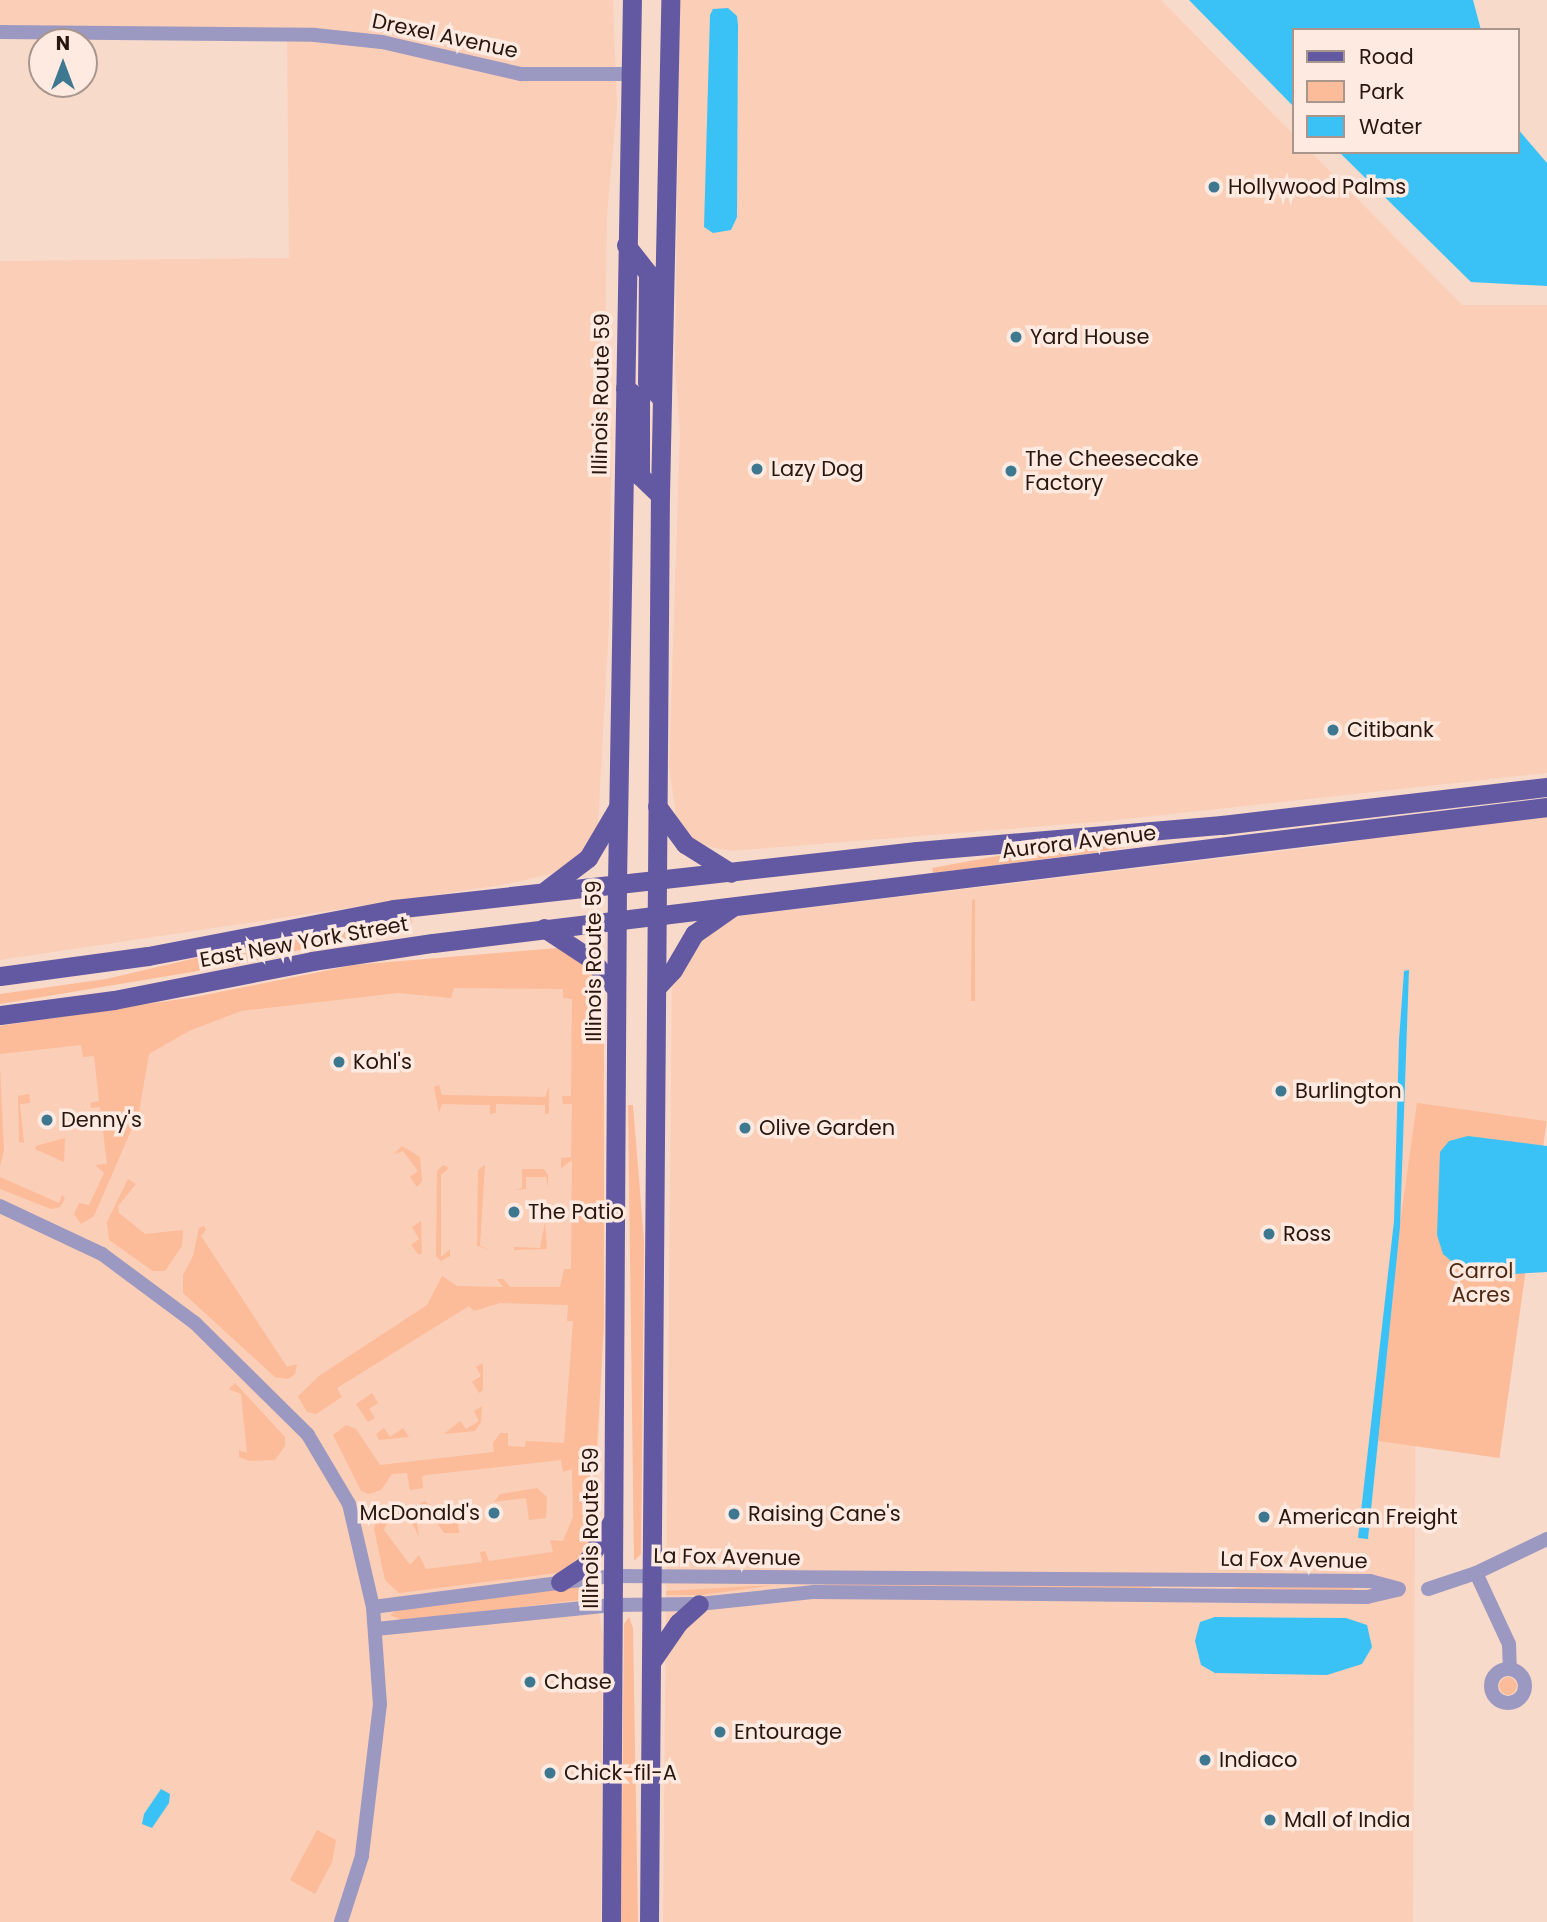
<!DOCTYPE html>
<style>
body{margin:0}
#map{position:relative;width:1547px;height:1922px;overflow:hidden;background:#f8dacb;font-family:Poppins,sans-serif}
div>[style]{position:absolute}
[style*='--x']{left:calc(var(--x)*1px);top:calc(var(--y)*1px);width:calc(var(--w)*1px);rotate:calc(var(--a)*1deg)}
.built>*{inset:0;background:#fbceb7}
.green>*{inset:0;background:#fcbb99;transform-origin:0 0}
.round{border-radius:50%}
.water>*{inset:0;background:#3ac2f6}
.minor>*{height:14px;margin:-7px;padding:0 7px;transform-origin:7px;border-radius:7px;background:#9b98c1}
.minor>.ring{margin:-7px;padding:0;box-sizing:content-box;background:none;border:14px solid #9b98c1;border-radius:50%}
.primary>*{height:19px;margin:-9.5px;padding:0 9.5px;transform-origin:9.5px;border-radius:9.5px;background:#6359a2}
.dots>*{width:19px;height:19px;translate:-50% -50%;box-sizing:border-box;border:4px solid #feeae0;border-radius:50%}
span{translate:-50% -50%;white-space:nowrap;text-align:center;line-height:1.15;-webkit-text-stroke:7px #feeae0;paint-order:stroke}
.street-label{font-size:21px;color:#28170e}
.poi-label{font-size:21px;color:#28170e}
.left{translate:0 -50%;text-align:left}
.right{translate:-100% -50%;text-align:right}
.park-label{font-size:21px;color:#4e2812}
.legend{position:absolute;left:1292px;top:28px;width:228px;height:126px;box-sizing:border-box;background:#feeae0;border:2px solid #a8968c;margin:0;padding:9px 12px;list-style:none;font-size:21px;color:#28170e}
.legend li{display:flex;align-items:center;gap:14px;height:35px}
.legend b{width:35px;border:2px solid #a8968c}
.north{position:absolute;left:28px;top:28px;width:70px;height:70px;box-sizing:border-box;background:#feeae0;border:2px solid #a8968c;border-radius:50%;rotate:0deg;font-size:19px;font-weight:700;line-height:28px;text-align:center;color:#28170e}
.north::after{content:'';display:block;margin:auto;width:24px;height:32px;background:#3d7790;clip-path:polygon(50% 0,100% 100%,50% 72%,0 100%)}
</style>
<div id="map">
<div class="built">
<div style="clip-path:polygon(0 0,613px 0,617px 107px,607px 214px,605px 370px,612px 432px,609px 625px,598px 825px,581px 857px,551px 874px,502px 885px,0 960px,0 261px,289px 258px,287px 33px,0 28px)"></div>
<div style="clip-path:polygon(680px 0,1161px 0,1293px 134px,1293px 152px,1311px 152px,1462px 305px,1547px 305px,1547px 773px,1108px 821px,731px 851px,695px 844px,677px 822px,669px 766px,680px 432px,675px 368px)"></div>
<div style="clip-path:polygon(1547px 814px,1547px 1122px,1417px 1104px,1413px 1922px,663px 1922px,672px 968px,722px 918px,1342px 844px,1420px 828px)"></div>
<div style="clip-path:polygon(558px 948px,599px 987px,604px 1020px,604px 1324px,595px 1510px,587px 1548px,603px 1636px,601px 1922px,0 1922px,0 1026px,195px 997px,354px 965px)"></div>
</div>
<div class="green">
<div style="clip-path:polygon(1141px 839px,1142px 844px,1092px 853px,933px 873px,932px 868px,1052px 846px)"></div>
<div style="clip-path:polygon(975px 899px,975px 1001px,971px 1001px,972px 900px)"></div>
<div style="clip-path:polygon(411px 917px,412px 923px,246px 963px,0 1004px,0 994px,106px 979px,265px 942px)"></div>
<div style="clip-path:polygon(558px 948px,594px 972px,604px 1020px,604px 1324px,592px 1529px,587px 1548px,564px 1572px,399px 1593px,385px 1580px,374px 1529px,377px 1519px,389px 1517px,384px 1530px,410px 1565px,419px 1555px,426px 1569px,482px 1562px,480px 1552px,485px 1551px,489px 1561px,553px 1552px,550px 1540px,563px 1541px,573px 1517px,572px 1469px,563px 1472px,561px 1460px,426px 1475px,422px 1477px,423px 1488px,410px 1490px,407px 1473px,392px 1474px,381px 1490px,368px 1494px,361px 1491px,333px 1435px,346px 1425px,356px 1429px,380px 1465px,494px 1452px,493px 1443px,500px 1433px,508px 1433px,508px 1446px,525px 1447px,526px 1441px,564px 1443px,573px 1321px,567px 1321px,568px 1305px,500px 1303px,474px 1311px,469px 1306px,337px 1388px,342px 1397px,316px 1414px,307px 1412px,298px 1396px,319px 1376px,427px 1305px,442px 1276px,457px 1286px,503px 1287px,497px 1279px,503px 1279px,510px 1287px,560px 1287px,564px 1269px,571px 1269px,572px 1160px,561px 1168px,561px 1158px,571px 1157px,572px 1104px,563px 1104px,562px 1096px,571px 1096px,572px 999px,563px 998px,563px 989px,454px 988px,451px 998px,398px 993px,241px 1011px,189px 1031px,149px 1054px,139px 1112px,94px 1216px,81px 1224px,74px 1214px,79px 1203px,89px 1205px,104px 1173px,95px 1165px,107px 1164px,100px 1107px,91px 1108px,90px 1103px,99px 1101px,94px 1056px,83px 1057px,81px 1045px,0 1054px,0 1026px,195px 997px,354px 965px)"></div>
<div style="clip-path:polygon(0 1069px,4px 1149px,0 1167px)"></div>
<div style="clip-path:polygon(439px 1085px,442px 1095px,545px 1097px,549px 1086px,549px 1113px,545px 1114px,545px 1105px,496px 1104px,496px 1113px,490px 1114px,490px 1105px,442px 1104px,439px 1113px,434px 1087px)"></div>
<div style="clip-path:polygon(29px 1094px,30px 1103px,20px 1104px,24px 1143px,19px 1142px,18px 1096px)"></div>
<div style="left:1417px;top:1103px;width:131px;height:340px;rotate:8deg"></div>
<div style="clip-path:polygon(628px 1105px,633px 1105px,644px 1241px,641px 1554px,634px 1561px)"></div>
<div style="clip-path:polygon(65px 1138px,64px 1162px,35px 1149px,36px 1146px)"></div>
<div style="clip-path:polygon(402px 1146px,420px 1157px,422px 1181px,417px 1187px,410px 1177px,418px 1171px,403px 1151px,394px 1154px)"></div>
<div style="clip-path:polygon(443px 1165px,449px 1168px,441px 1175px,441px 1257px,450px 1249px,450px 1256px,441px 1261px,436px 1256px,437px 1171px)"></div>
<div style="clip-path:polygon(485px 1165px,480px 1246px,492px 1250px,477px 1246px,478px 1170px)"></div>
<div style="clip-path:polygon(522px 1169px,544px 1169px,548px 1175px,548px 1188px,546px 1177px,526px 1177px,526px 1189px,513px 1190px,522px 1188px)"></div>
<div style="clip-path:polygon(0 1177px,59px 1203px,62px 1195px,65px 1198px,60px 1207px,51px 1209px,0 1189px)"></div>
<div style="clip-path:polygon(128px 1179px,136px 1184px,118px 1206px,119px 1213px,145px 1234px,183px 1230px,182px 1246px,165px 1271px,153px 1271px,109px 1240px,107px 1222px)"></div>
<div style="clip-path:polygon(421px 1221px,422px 1253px,419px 1255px,411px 1245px,419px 1239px,412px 1227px)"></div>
<div style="clip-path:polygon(545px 1222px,547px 1249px,514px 1250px,514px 1247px,540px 1248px)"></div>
<div style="clip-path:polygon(204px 1226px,206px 1230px,201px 1236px,287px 1367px,297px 1364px,295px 1374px,288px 1379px,275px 1377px,183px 1293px,183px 1275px,193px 1256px,199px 1228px)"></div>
<div style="clip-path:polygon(483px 1363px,483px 1390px,479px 1393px,472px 1382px,481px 1376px,476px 1367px)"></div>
<div style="clip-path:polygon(235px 1383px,285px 1437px,285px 1446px,275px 1460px,249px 1461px,239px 1457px,239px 1450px,247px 1453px,241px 1394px,229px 1389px)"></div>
<div style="clip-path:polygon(372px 1393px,378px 1403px,369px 1409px,375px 1418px,368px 1422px,356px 1404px)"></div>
<div style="clip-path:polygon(482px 1406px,481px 1422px,475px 1431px,444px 1434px,460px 1421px,466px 1429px,479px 1421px,474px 1411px)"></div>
<div style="clip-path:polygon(384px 1428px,390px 1437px,403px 1428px,409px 1437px,379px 1440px,376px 1434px)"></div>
<div style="clip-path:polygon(537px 1488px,547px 1497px,546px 1518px,529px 1520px,526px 1498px,494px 1502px,500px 1494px)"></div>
<div style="clip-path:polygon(425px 1501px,429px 1505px,416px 1518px,419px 1537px,409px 1517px,413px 1507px)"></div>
<div style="clip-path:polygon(456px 1504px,459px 1533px,444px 1533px,437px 1523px,438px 1512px)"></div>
<div style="clip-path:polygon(1151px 1583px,1151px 1591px,822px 1586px,826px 1584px)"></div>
<div style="clip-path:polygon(1261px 1584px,1353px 1584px,1353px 1592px,1217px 1591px)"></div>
<div style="clip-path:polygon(593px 1585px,600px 1593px,596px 1598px,404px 1621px,390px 1615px,400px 1608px)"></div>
<div style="clip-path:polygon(774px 1585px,702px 1595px,666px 1595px,666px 1591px)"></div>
<div style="clip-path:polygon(629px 1617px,633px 1628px,638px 1922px,621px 1922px,624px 1624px)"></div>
<div class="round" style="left:1499px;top:1677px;width:18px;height:18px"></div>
<div style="clip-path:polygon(317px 1830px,336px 1840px,332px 1862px,315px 1894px,290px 1880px)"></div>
</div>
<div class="water">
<div style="clip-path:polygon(1189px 0,1473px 0,1481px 30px,1293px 30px,1293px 106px)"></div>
<div style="clip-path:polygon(728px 8px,737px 16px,738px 25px,737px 217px,731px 230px,713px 233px,704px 227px,710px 15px,713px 9px)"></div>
<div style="clip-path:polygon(1517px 128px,1547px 163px,1547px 286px,1471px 282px,1339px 152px,1517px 152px)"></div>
<div style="clip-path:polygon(1409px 970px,1400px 1227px,1368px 1539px,1358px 1538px,1394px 1221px,1399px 1040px,1404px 971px)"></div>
<div style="clip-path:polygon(1468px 1136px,1547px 1146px,1547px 1272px,1480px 1276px,1463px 1271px,1443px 1254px,1437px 1235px,1440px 1152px,1449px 1141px)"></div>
<div style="clip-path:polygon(1215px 1617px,1346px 1618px,1367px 1625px,1372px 1647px,1362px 1664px,1327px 1675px,1215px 1673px,1201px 1665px,1195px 1641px,1200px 1622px)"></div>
<div style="clip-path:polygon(161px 1789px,170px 1794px,169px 1803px,152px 1828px,142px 1824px,144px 1814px)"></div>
</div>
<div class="minor">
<div style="--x:0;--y:32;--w:315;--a:0.5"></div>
<div style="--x:315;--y:35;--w:67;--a:6"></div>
<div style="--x:382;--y:42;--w:143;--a:13"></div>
<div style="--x:521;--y:74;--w:109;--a:0"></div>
<div style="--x:0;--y:1206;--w:113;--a:25.2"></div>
<div style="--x:102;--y:1254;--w:116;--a:36.6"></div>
<div style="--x:195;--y:1323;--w:159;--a:44.7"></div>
<div style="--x:308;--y:1435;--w:80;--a:59.3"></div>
<div style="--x:349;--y:1504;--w:106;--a:76.9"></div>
<div style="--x:373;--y:1607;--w:97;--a:85.9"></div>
<div style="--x:380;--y:1704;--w:153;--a:96.8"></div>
<div style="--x:362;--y:1856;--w:69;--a:107.7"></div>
<div style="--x:1476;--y:1573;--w:78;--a:65.1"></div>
<div style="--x:1509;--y:1644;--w:24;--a:88"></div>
<div style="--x:1428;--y:1589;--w:51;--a:-18.4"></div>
<div style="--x:1476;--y:1573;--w:79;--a:-25.6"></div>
<div style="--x:373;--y:1607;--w:242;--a:-7.4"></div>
<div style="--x:613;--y:1576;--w:757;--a:0.38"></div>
<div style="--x:1370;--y:1581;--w:30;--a:15"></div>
<div style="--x:376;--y:1629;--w:238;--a:-5.8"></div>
<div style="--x:613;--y:1605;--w:86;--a:-0.7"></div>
<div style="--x:699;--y:1604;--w:116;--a:-6"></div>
<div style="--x:814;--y:1592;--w:553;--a:0.52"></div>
<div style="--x:1367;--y:1597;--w:32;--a:-13"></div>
<div class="ring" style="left:1491px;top:1669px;width:20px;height:20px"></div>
</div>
<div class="primary">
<div style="--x:626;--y:245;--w:36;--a:52"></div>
<div style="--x:648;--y:273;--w:109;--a:90.5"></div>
<div style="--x:647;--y:382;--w:23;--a:49"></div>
<div style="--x:625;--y:388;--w:19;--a:36"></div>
<div style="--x:640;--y:399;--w:77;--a:90"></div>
<div style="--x:640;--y:476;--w:28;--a:44"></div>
<div style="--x:657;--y:806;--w:47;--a:53.6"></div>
<div style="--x:685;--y:844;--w:54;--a:32.2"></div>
<div style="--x:546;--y:890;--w:53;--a:-37.3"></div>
<div style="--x:588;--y:858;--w:57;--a:-59.4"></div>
<div style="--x:544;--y:928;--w:56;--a:33.4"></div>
<div style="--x:591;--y:959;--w:39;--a:50"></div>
<div style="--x:0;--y:976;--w:149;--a:-7.7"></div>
<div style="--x:148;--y:956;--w:250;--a:-10.8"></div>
<div style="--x:394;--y:909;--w:526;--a:-6.33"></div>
<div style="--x:917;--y:851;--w:306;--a:-4.9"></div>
<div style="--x:1222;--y:825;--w:327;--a:-6.7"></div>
<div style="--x:657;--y:987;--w:23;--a:-47"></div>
<div style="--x:673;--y:970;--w:42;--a:-59.7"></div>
<div style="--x:694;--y:934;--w:45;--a:-35.1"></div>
<div style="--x:0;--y:1015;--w:115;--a:-7.5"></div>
<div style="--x:114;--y:1000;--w:202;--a:-11.1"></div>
<div style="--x:312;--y:961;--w:122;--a:-8.5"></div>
<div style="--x:433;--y:943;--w:1122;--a:-6.96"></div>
<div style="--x:560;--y:1582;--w:29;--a:-34"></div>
<div style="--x:584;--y:1566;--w:54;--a:-57.8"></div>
<div style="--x:652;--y:1661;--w:46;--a:-55.6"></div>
<div style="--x:678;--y:1623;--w:28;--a:-42"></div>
<div style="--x:611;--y:1922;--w:1039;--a:-89.67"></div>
<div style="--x:617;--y:883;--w:883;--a:-89.03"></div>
<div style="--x:649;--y:1922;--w:1427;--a:-89.56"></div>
<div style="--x:660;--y:495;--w:495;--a:-88.8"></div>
</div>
<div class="dots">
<div style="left:1214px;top:187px;background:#3d7790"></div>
<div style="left:1016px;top:337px;background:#3d7790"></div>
<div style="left:757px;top:469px;background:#3d7790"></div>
<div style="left:1011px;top:471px;background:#3d7790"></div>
<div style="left:1333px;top:730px;background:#3d7790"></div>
<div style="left:339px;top:1062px;background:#3d7790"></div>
<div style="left:1281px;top:1091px;background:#3d7790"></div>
<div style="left:47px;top:1120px;background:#3d7790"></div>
<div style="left:745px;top:1128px;background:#3d7790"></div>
<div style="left:514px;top:1212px;background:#3d7790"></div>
<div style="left:1269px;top:1234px;background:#3d7790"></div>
<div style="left:494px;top:1513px;background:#3d7790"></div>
<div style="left:734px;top:1514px;background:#3d7790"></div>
<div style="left:1264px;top:1517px;background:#3d7790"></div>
<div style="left:530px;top:1682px;background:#3d7790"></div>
<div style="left:720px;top:1732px;background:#3d7790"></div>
<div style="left:1205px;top:1760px;background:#3d7790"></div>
<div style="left:550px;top:1773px;background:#3d7790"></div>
<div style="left:1270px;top:1820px;background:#3d7790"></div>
</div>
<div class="street-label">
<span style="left:445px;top:36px;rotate:12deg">Drexel Avenue</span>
<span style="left:601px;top:394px;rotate:-89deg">Illinois Route 59</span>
<span style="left:1079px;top:842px;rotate:-7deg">Aurora Avenue</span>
<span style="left:304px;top:942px;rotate:-10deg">East New York Street</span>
<span style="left:594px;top:961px;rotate:-90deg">Illinois Route 59</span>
<span style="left:591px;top:1528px;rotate:-90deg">Illinois Route 59</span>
<span style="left:727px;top:1557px;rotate:1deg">La Fox Avenue</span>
<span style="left:1294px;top:1560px;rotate:1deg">La Fox Avenue</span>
</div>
<div class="poi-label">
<span class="left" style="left:1228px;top:187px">Hollywood Palms</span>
<span class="left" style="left:1030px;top:337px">Yard House</span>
<span class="left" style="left:1025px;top:471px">The Cheesecake<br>Factory</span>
<span class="left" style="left:771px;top:469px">Lazy Dog</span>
<span class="left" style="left:1347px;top:730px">Citibank</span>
<span class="left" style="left:353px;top:1062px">Kohl's</span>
<span class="left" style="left:1295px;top:1091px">Burlington</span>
<span class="left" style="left:61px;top:1120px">Denny's</span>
<span class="left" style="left:759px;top:1128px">Olive Garden</span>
<span class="left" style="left:528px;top:1212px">The Patio</span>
<span class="left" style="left:1283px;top:1234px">Ross</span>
<span class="right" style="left:480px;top:1513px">McDonald's</span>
<span class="left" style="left:748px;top:1514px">Raising Cane's</span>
<span class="left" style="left:1278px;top:1517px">American Freight</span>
<span class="left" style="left:544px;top:1682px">Chase</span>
<span class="left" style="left:734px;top:1732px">Entourage</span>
<span class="left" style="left:1219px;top:1760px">Indiaco</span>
<span class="left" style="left:564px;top:1773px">Chick-fil-A</span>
<span class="left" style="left:1284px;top:1820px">Mall of India</span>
</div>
<div class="park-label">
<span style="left:1481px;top:1283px">Carrol<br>Acres</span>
</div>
<ul class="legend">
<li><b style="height:9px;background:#6359a2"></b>Road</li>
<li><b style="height:19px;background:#fcbb99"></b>Park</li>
<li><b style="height:19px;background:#3ac2f6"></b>Water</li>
</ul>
<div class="north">N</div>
</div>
